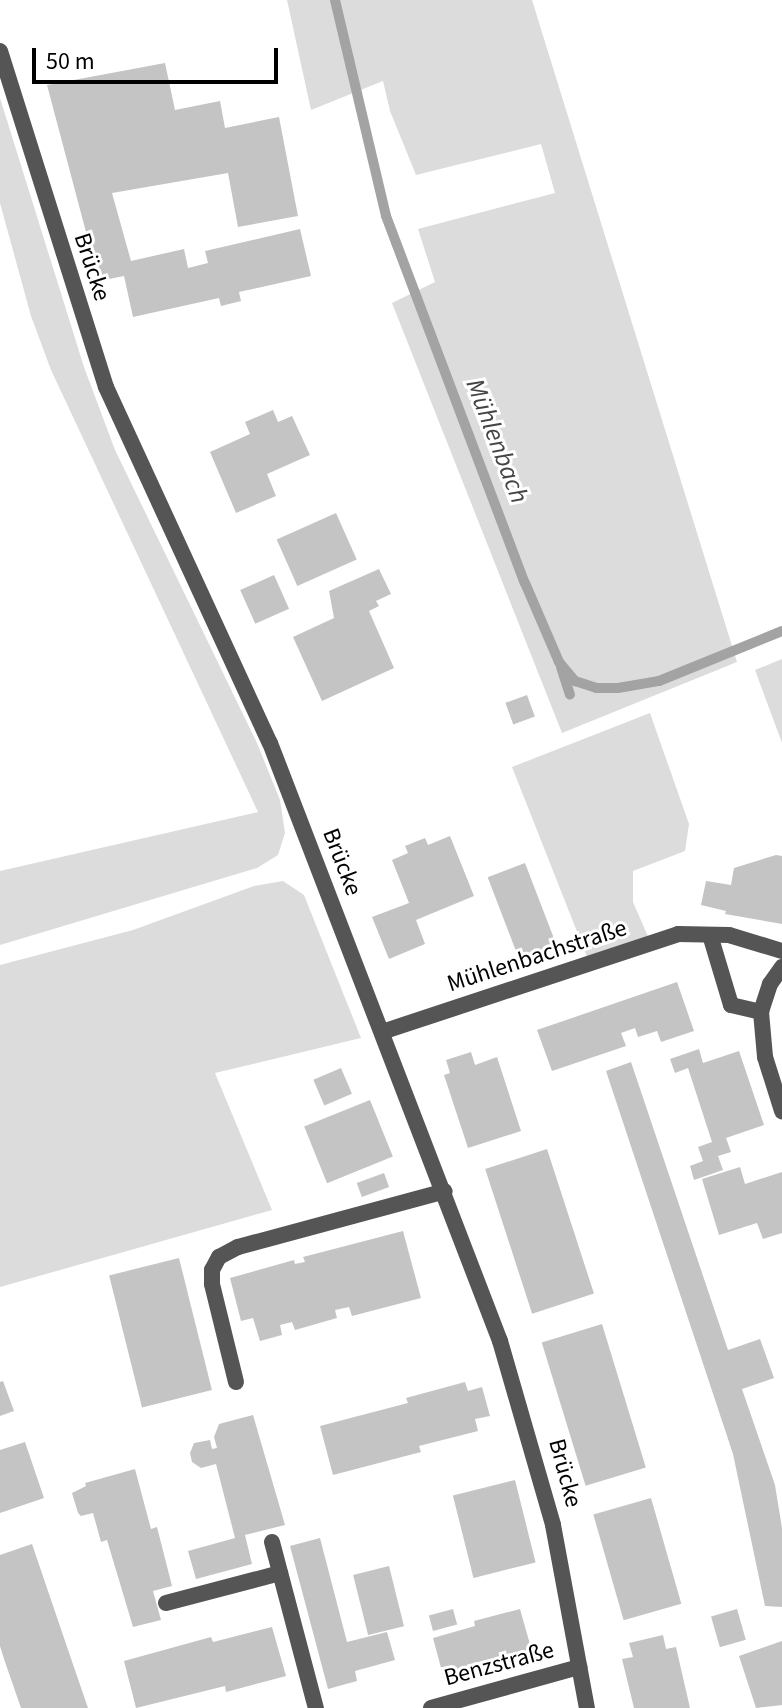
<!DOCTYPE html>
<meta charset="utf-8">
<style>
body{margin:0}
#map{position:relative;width:782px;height:1708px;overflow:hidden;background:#fff;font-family:"Source Sans 3",sans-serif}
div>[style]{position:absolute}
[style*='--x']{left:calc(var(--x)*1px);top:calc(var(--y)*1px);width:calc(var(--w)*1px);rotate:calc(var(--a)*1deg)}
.green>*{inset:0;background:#dcdcdc}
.stream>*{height:10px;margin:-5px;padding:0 5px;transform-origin:5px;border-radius:5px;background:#a3a3a3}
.building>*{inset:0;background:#c4c4c4;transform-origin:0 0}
.service>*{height:16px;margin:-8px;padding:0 8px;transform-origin:8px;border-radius:8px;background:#555}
.minor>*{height:16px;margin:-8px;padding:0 8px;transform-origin:8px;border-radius:8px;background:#555}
span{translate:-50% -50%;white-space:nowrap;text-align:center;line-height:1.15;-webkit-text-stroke:6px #fff;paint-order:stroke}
.street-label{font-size:24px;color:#000}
.water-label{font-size:26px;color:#444;font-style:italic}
.scale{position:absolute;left:32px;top:48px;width:246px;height:36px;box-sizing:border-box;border:4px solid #000;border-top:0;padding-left:10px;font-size:24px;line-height:28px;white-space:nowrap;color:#000;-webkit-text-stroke:6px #fff;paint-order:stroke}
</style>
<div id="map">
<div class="green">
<div style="clip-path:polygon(287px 0,532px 0,737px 662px,562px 733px,392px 303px,435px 282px,418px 229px,555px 193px,541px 144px,416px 175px,390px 111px,383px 81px,311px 110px)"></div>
<div style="clip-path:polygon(0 98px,84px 367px,115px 450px,257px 743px,280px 800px,285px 833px,278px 855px,257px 868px,0 945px,0 871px,258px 812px,51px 370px,31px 316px,0 203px)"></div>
<div style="clip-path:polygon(782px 659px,782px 743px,755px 670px)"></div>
<div style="clip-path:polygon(650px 713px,689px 824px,685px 851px,633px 871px,633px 902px,650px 941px,589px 962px,512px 767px)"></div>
<div style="clip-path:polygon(283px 881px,304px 895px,361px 1038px,215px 1073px,272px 1210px,0 1287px,0 965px,133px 930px,254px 886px)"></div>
</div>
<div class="stream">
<div style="--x:335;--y:0;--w:222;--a:76.7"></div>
<div style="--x:386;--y:216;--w:392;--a:69.3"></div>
<div style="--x:525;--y:583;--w:86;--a:66.7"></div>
<div style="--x:559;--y:662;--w:25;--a:50"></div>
<div style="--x:575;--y:681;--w:22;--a:18"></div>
<div style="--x:596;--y:688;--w:22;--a:0"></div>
<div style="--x:618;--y:688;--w:42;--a:-9.7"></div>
<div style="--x:659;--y:681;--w:133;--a:-22.1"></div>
<div style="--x:561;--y:667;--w:29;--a:72"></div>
</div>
<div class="building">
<div style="clip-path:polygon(165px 63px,175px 110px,220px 101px,225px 128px,279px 117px,298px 216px,238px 227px,228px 173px,112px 193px,131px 261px,184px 249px,188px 268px,208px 263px,205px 251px,300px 229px,311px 276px,239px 292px,241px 301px,221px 306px,219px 298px,133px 317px,124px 276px,99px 281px,47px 85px)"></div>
<div style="clip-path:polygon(273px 410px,278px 422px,292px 416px,310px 455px,267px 474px,276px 496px,236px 513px,210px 452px,250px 434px,245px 422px)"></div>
<div style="left:336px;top:513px;width:51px;height:65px;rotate:66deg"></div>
<div style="clip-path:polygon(379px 569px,391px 594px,376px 601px,379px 606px,369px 611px,394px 668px,322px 701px,293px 637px,334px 618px,329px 591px)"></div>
<div style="left:274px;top:575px;width:37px;height:37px;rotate:66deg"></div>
<div style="left:527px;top:695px;width:23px;height:23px;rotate:70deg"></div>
<div style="clip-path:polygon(450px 836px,474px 896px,416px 920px,425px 944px,389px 959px,372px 917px,409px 903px,392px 860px,408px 853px,405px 846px,425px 838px,428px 845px)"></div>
<div style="clip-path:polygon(776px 855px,782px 856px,782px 924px,725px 914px,726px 911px,701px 905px,706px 881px,731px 885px,734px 868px)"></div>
<div style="left:525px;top:863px;width:91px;height:40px;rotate:69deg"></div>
<div style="clip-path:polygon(677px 982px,694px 1031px,661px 1042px,657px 1031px,638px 1037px,635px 1028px,621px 1033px,626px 1046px,552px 1071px,537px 1030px)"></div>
<div style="clip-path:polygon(699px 1049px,703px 1063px,739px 1051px,764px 1125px,726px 1138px,731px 1152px,718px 1156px,723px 1170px,694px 1180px,690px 1166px,703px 1161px,698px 1147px,712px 1142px,688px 1068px,675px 1073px,670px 1059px)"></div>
<div style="clip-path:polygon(471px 1052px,475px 1065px,497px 1057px,521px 1131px,468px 1148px,444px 1075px,450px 1073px,446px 1060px)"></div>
<div style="clip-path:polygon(631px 1062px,728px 1350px,760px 1339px,774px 1378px,742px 1389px,775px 1485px,782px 1528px,782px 1607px,765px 1606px,733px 1454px,606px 1071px)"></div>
<div style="left:341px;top:1068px;width:28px;height:30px;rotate:67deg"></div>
<div style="left:370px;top:1100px;width:61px;height:71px;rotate:68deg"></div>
<div style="left:547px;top:1149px;width:152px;height:65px;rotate:72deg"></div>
<div style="clip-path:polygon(740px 1167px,745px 1184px,782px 1172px,782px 1233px,763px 1239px,757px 1223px,719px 1235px,702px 1179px)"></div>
<div style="left:384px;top:1173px;width:15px;height:29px;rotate:70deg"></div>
<div style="clip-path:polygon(403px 1231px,421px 1298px,352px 1316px,349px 1307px,335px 1310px,337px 1318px,295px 1330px,292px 1322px,280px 1325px,282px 1335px,260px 1341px,253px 1318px,241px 1321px,230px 1278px,294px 1260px,295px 1264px,305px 1262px,303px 1257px)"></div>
<div style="left:179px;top:1258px;width:136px;height:72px;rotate:76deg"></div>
<div style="left:602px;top:1324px;width:150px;height:63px;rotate:73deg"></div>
<div style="clip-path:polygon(3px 1381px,14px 1411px,0 1416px,0 1382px)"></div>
<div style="clip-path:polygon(465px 1382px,468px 1391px,482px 1387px,490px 1416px,475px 1419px,478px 1431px,419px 1446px,421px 1452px,333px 1475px,320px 1426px,408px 1403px,406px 1398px)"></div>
<div style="clip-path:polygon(253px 1415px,285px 1525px,245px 1535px,252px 1564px,196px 1579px,188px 1551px,235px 1538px,216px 1464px,201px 1468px,192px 1462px,190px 1453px,194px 1443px,210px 1440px,212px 1449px,217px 1448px,214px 1437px,219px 1424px)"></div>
<div style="clip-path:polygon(25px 1442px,44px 1498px,0 1513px,0 1450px)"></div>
<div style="clip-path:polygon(135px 1469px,151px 1529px,157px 1527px,172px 1586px,153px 1591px,161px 1620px,133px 1627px,107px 1540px,101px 1542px,93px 1513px,81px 1516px,78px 1513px,72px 1493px,86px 1486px,85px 1483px)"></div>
<div style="left:515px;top:1480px;width:85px;height:64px;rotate:76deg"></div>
<div style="left:651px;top:1498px;width:110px;height:60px;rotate:74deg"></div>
<div style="clip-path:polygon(320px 1538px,347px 1642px,387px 1632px,395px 1660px,355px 1671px,357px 1681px,328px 1689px,290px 1546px)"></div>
<div style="clip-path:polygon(32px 1544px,64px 1638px,88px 1708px,21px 1708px,4px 1659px,0 1646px,0 1555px)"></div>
<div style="left:389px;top:1566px;width:62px;height:37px;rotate:76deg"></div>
<div style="left:453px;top:1609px;width:16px;height:25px;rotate:75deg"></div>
<div style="clip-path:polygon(520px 1609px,533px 1655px,444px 1679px,433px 1638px,475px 1626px,474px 1621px)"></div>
<div style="left:737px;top:1609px;width:32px;height:27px;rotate:74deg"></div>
<div style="clip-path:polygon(272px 1627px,286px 1676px,226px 1692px,225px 1686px,136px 1708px,124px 1661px,211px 1637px,213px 1642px)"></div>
<div style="clip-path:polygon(663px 1635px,666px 1649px,676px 1647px,690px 1708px,634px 1708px,622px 1659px,633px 1657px,629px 1643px)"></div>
<div style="clip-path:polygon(782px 1641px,782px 1705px,756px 1708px,739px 1656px)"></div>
</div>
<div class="service">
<div style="--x:236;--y:1382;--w:101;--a:-103.8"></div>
<div style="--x:212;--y:1284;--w:14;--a:-90"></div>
<div style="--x:212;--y:1270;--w:15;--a:-62"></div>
<div style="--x:219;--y:1257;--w:21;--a:-28"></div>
<div style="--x:238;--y:1247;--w:214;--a:-15.1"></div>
<div style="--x:272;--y:1542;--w:172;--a:75.2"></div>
<div style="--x:166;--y:1603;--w:118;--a:-14.7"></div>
</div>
<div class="minor">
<div style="--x:0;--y:51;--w:352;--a:72.5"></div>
<div style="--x:106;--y:387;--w:392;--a:65.3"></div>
<div style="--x:270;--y:743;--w:641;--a:68.96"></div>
<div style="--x:500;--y:1341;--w:191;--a:73.9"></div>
<div style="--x:553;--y:1525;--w:186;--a:79.5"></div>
<div style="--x:710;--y:935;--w:73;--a:73.3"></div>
<div style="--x:731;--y:1005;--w:31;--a:13"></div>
<div style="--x:782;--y:967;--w:21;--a:125"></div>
<div style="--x:770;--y:984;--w:29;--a:108"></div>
<div style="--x:761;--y:1012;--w:45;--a:84.9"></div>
<div style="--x:765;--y:1057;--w:57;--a:72.5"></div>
<div style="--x:382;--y:1032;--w:312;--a:-18.3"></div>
<div style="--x:678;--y:934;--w:51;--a:1.1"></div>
<div style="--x:729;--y:935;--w:55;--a:16.8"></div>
<div style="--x:431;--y:1708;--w:154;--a:-15.5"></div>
</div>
<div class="street-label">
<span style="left:92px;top:267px;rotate:72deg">Brücke</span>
<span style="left:342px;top:862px;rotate:69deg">Brücke</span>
<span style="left:537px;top:956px;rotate:-18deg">Mühlenbachstraße</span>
<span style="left:565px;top:1473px;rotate:75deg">Brücke</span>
<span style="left:499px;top:1664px;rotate:-15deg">Benzstraße</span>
</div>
<div class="water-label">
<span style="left:497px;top:441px;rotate:69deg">Mühlenbach</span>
</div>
<div class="scale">50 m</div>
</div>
